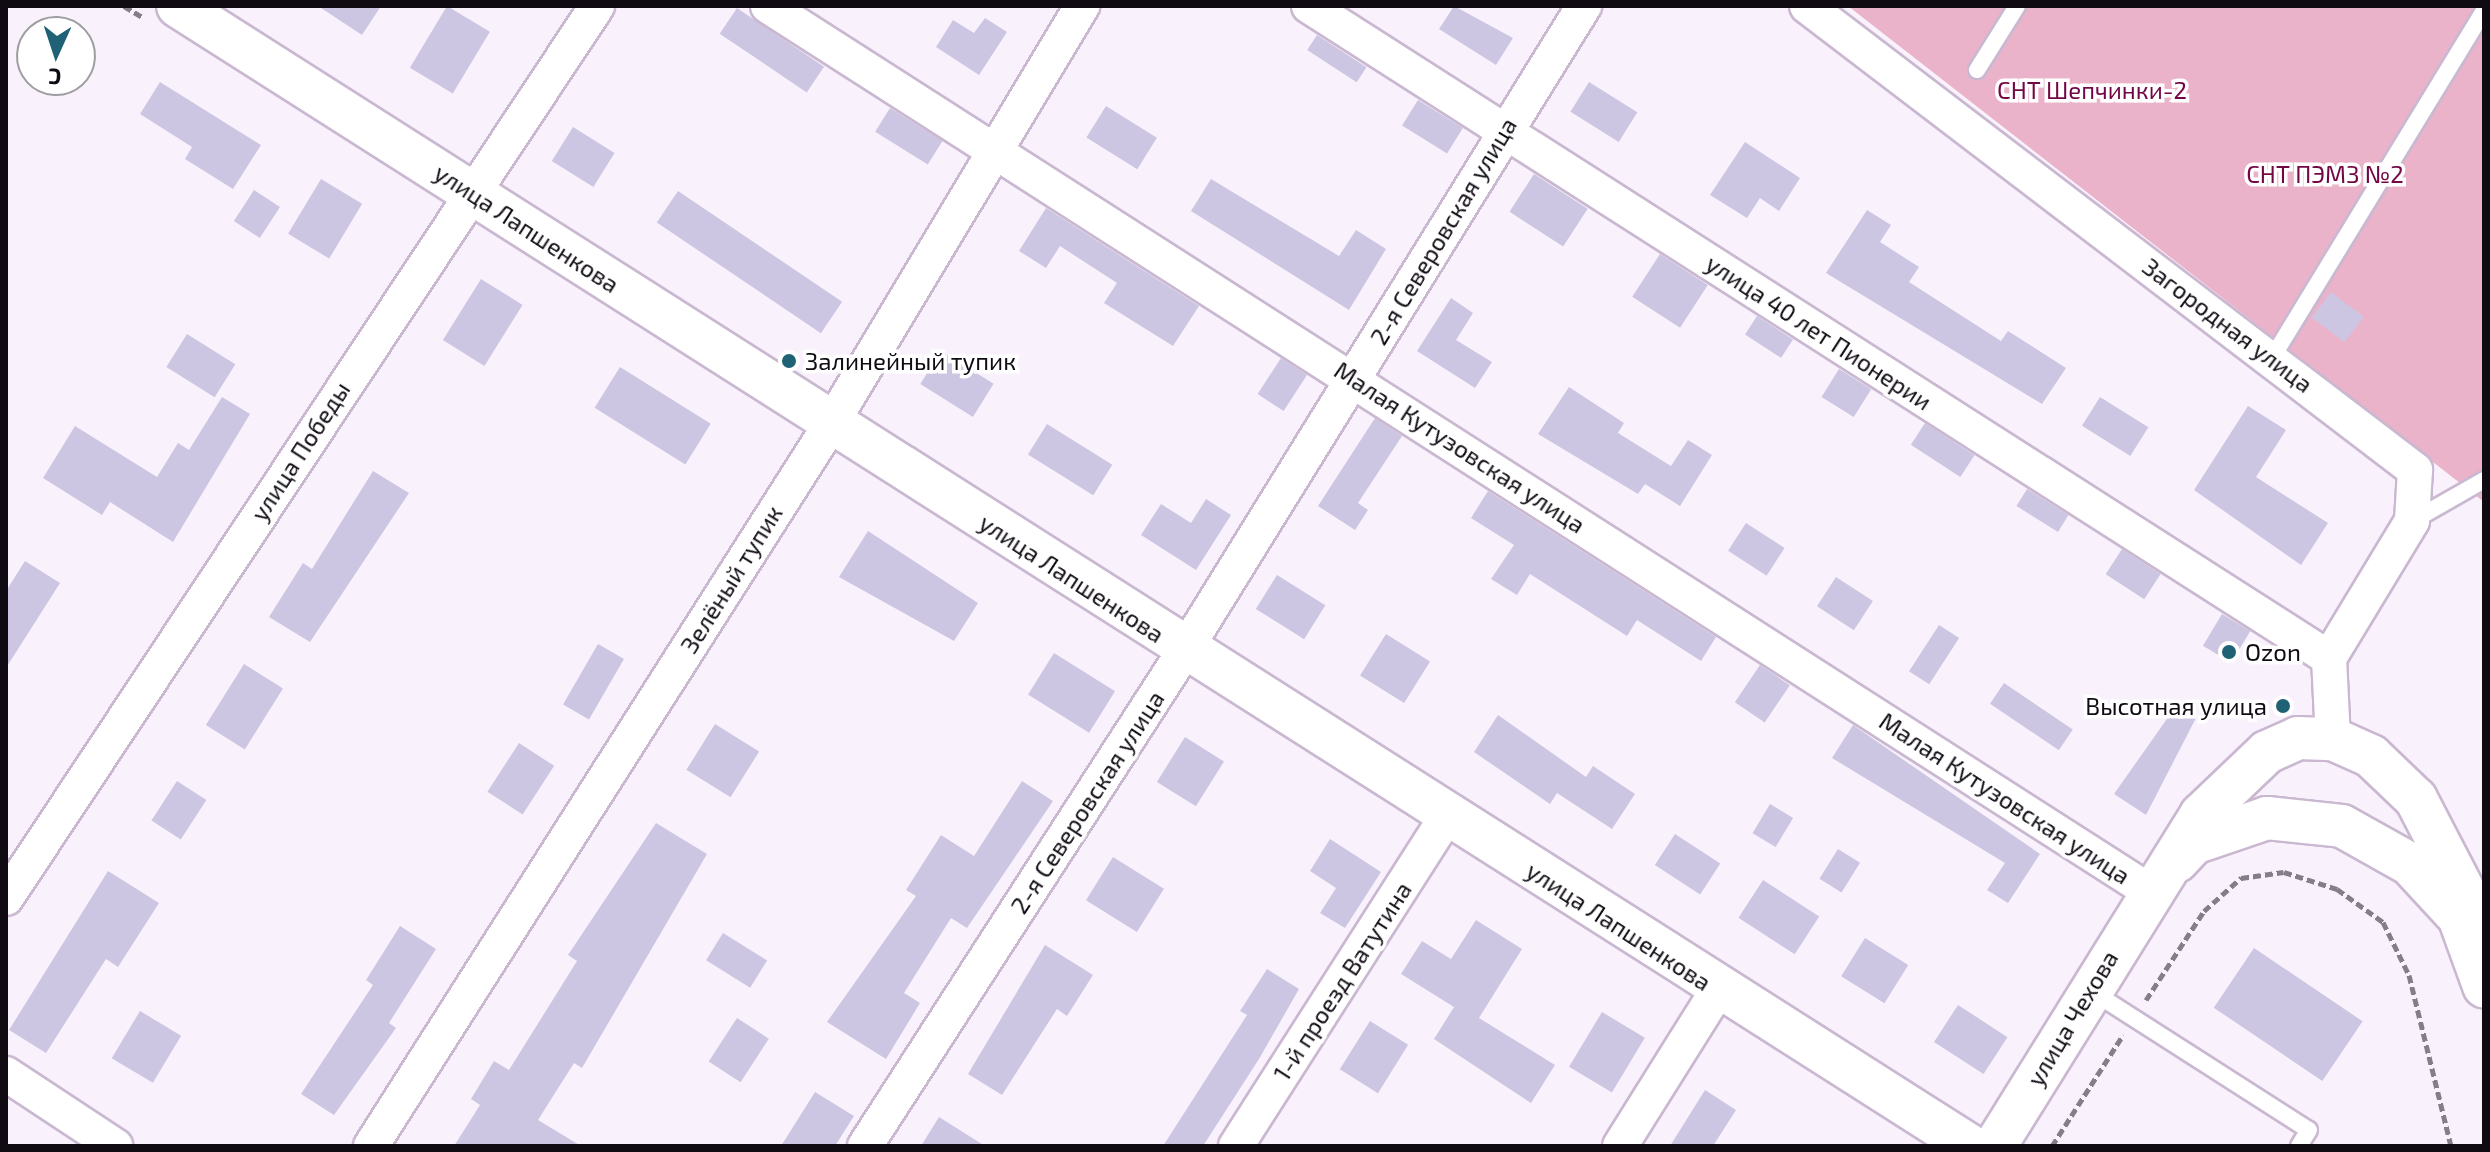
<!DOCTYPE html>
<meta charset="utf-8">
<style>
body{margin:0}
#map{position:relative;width:2490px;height:1152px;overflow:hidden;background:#f9f2fc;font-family:"Exo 2",sans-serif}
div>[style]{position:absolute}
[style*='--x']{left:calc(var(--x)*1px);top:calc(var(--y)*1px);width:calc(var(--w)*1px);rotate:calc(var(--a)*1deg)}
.green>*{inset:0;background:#ebb3c9}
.building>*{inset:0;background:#cdc6e2;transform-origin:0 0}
.path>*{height:5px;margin-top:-2.5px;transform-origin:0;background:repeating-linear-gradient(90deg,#847e87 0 8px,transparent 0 12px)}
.roads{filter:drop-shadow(2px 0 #cab8d1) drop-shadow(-2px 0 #cab8d1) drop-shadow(0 2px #cab8d1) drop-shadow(0 -2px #cab8d1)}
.service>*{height:16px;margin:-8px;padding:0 8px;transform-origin:8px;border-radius:8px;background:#fff}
.minor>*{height:34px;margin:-17px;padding:0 17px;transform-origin:17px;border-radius:17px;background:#fff}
.tertiary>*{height:42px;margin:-21px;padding:0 21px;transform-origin:21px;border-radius:21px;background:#fff}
.dots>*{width:22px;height:22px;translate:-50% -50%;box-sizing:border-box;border:4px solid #fff;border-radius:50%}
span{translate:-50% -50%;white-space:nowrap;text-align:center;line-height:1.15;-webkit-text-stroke:7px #fff;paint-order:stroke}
.park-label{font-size:24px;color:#730644}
.street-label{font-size:24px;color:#100b13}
.poi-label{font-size:24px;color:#100b13}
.left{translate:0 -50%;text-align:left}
.right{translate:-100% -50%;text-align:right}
.frame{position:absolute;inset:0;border:8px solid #100b13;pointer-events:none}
.north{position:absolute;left:16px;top:16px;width:80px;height:80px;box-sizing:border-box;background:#fff;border:2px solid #9f9da1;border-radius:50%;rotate:183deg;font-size:22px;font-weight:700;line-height:32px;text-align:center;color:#100b13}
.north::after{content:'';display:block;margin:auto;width:28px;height:36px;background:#1f6275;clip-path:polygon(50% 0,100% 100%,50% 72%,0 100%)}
</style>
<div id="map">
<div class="green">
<div style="clip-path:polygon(1848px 6px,2484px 6px,2484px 502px,2474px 494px)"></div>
</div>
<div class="building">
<div style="clip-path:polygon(318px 6px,381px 6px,362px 35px)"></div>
<div style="left:447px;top:6px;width:50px;height:72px;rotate:31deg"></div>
<div style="clip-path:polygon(1454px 6px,1513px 38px,1496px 65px,1439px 29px)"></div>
<div style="left:737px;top:8px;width:105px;height:31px;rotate:34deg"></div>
<div style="clip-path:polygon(985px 18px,1007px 32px,979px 75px,936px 47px,953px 20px,974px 33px)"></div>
<div style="left:1317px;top:35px;width:59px;height:18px;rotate:33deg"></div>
<div style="clip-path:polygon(160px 82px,261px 145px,233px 189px,185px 159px,192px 147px,140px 114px)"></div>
<div style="left:1589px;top:82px;width:57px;height:35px;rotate:32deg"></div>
<div style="left:1418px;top:100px;width:53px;height:30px;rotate:32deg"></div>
<div style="left:1106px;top:106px;width:60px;height:37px;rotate:32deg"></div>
<div style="left:890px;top:108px;width:62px;height:28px;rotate:32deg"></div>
<div style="left:573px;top:127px;width:49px;height:40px;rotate:32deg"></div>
<div style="clip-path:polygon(1745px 142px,1800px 178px,1779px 211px,1760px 198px,1747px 218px,1710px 195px)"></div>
<div style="left:1534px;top:174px;width:64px;height:45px;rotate:33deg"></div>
<div style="left:321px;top:179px;width:48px;height:64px;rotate:31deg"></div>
<div style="clip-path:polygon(1211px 179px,1339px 256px,1356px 230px,1386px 249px,1349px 310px,1191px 211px)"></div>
<div style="left:254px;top:190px;width:31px;height:37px;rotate:33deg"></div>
<div style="left:678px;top:191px;width:198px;height:38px;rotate:34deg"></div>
<div style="clip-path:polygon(1046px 208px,1199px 306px,1173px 346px,1104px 303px,1117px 283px,1060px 246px,1046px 268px,1019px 251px)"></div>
<div style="clip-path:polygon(1867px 210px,1891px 225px,1880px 242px,1919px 267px,1909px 282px,2001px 341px,2008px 331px,2066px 368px,2042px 404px,1826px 273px)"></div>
<div style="left:1660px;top:254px;width:57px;height:51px;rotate:33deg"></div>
<div style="left:481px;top:279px;width:49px;height:72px;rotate:32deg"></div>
<div style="left:2331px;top:292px;width:41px;height:32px;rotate:37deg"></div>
<div style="clip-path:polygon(1451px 298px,1473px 313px,1456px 340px,1492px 362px,1475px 388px,1417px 351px)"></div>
<div style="left:1757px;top:316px;width:43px;height:22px;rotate:33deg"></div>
<div style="left:187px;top:334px;width:57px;height:39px;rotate:32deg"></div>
<div style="left:941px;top:351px;width:62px;height:39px;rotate:32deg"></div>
<div style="left:1281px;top:358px;width:31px;height:43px;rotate:33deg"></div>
<div style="left:620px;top:367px;width:107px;height:48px;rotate:32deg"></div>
<div style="left:1839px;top:369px;width:38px;height:33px;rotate:32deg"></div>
<div style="clip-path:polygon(1569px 387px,1624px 423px,1618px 433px,1671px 466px,1688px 440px,1712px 455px,1680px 506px,1645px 484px,1638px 494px,1538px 434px)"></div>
<div style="clip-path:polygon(222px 397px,250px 414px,173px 542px,110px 502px,102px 515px,43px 478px,75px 426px,157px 477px,178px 443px,189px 450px)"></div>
<div style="left:2100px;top:397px;width:57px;height:34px;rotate:32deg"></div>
<div style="clip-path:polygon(2248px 406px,2286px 430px,2256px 477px,2328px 523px,2301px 565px,2194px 490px)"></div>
<div style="clip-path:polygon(1375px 418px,1402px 436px,1358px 503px,1368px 510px,1355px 530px,1318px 506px)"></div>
<div style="left:1925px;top:423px;width:59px;height:26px;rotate:33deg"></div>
<div style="left:1047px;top:424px;width:77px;height:36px;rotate:32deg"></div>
<div style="clip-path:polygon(373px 471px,409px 493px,310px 642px,269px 617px,303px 563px,312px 569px)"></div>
<div style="left:2027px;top:489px;width:49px;height:20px;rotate:32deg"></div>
<div style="clip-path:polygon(1488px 491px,1716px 637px,1701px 661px,1637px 620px,1627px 636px,1530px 574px,1517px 595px,1491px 579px,1514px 545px,1471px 518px)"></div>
<div style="clip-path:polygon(1206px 499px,1231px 515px,1196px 570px,1141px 535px,1161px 504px,1191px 523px)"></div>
<div style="left:1746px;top:523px;width:46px;height:33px;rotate:33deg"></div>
<div style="clip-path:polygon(868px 531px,978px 603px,954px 641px,839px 577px)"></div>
<div style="left:2122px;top:549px;width:46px;height:30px;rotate:33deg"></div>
<div style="clip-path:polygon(25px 561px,60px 583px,6px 668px,6px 591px)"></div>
<div style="left:1277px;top:575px;width:57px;height:40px;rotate:32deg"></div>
<div style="left:1836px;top:577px;width:44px;height:35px;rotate:33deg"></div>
<div style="left:2222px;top:614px;width:33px;height:37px;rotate:31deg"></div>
<div style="left:1939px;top:625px;width:24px;height:55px;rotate:33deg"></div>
<div style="left:1386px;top:634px;width:52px;height:49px;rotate:32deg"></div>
<div style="left:598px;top:644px;width:30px;height:70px;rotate:30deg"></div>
<div style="left:1054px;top:653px;width:72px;height:49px;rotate:32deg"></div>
<div style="left:244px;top:664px;width:46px;height:72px;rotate:32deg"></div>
<div style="left:1760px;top:665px;width:36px;height:45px;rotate:34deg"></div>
<div style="left:2004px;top:683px;width:83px;height:25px;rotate:34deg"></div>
<div style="clip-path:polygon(2176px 706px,2196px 718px,2146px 815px,2114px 794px)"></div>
<div style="clip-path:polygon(1498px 715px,1586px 777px,1593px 766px,1635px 794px,1612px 829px,1557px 793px,1550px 804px,1474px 752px)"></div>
<div style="left:715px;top:724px;width:52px;height:54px;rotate:32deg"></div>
<div style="clip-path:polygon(1853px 725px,2040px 854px,2008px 903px,1987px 890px,2005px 863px,1832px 758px)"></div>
<div style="left:1185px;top:737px;width:46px;height:53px;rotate:32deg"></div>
<div style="left:519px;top:743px;width:42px;height:58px;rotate:33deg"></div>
<div style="left:177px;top:781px;width:35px;height:47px;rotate:33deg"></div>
<div style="clip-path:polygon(1022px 781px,1053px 801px,967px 928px,951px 918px,904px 993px,920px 1003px,886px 1059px,827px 1022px,916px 896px,906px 890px,941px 835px,974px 856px)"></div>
<div style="left:1770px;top:804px;width:27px;height:34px;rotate:31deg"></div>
<div style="clip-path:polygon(656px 823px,707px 854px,582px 1068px,574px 1063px,538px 1120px,581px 1146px,454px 1146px,480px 1105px,471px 1099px,494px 1061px,509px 1070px,577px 961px,568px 955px)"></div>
<div style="left:1675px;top:834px;width:54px;height:37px;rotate:33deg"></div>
<div style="clip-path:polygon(1330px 839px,1381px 872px,1345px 928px,1320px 913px,1336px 888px,1310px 871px)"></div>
<div style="left:1838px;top:849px;width:26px;height:35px;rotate:32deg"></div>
<div style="left:1113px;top:857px;width:60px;height:51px;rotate:32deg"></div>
<div style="clip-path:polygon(108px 871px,159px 903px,118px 967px,106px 959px,46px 1053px,9px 1030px)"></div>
<div style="left:1763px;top:880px;width:67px;height:45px;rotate:33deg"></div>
<div style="clip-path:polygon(1476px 920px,1522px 949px,1479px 1018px,1555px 1065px,1531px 1103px,1434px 1039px,1454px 1007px,1401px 974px,1422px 941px,1451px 959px)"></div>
<div style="clip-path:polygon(400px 926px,436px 949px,389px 1023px,396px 1028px,334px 1115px,301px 1094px,373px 985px,366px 980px)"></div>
<div style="left:723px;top:933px;width:52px;height:32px;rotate:32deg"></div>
<div style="left:1865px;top:938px;width:51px;height:45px;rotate:32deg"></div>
<div style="clip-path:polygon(1045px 945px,1093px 975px,1067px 1016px,1057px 1009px,1002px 1095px,968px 1074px)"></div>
<div style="left:2254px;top:948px;width:131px;height:72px;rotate:34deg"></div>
<div style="clip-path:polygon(1267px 969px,1299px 989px,1259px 1059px,1203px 1146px,1163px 1146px,1247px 1015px,1240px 1011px)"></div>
<div style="left:1958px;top:1005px;width:59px;height:44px;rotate:33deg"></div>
<div style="left:140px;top:1011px;width:48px;height:55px;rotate:31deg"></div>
<div style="left:1602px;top:1012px;width:50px;height:64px;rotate:31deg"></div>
<div style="left:737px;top:1018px;width:38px;height:52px;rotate:33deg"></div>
<div style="left:1370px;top:1021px;width:45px;height:57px;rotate:32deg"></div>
<div style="clip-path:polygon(1705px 1090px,1736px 1110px,1713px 1146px,1670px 1146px)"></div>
<div style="clip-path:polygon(815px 1092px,854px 1116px,835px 1146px,781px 1146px)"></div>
<div style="clip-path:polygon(939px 1117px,985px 1146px,921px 1146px)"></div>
</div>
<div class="path">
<div style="--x:124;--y:6;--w:23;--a:31"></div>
<div style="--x:2146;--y:1000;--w:106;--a:-56.9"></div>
<div style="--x:2204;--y:911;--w:50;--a:-41.7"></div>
<div style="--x:2241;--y:878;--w:43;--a:-7.9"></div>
<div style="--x:2284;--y:872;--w:56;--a:17.8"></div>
<div style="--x:2337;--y:889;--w:57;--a:35.7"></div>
<div style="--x:2383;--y:922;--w:59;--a:63.9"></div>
<div style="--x:2409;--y:975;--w:176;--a:76.2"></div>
<div style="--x:2052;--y:1146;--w:132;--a:-57.4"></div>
</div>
<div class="roads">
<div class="service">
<div style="--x:1977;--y:70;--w:75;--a:-58"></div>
<div style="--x:2272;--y:358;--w:407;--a:-58.6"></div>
<div style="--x:2414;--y:520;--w:81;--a:-29.7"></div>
<div style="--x:2093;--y:992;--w:256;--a:32.6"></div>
<div style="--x:2309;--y:1130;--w:19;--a:122"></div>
</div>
<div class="minor">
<div style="--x:768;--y:6;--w:1640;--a:32.65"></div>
<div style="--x:1309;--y:6;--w:1211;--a:32.59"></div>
<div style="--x:1807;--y:6;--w:765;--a:37.35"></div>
<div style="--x:2415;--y:470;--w:51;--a:93.4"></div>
<div style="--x:2412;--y:521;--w:160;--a:121.2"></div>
<div style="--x:2329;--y:658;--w:81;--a:87.2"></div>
<div style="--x:6;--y:898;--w:1070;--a:-56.47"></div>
<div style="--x:6;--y:1074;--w:131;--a:33.4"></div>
<div style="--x:371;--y:1146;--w:856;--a:-57.5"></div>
<div style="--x:831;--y:424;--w:488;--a:-59"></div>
<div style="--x:865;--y:1146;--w:590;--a:-57.17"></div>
<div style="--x:1185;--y:650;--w:758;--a:-58.22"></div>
<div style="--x:1236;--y:1146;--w:392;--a:-57.4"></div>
<div style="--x:1620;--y:1146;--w:184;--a:-57.9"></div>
</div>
<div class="tertiary">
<div style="--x:178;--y:6;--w:2124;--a:32.46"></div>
<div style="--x:2177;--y:861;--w:25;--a:-47"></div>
<div style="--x:2194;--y:843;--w:77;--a:-18.9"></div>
<div style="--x:2267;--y:818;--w:75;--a:6.1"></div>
<div style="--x:2342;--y:826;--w:78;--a:29.2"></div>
<div style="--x:2410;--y:864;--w:87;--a:47.3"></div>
<div style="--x:2458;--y:914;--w:77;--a:70.1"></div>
<div style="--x:1995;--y:1146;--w:390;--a:-58.1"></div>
<div style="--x:2201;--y:815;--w:91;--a:-43.7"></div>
<div style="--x:2267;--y:752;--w:34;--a:-24"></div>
<div style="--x:2298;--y:738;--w:35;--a:2"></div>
<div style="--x:2333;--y:739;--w:42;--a:24.1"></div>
<div style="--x:2371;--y:756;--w:62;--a:43.7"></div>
<div style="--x:2416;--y:799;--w:148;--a:62.6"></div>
</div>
</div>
<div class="dots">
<div style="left:789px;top:361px;background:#1f6275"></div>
<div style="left:2229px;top:652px;background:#1f6275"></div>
<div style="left:2283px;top:706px;background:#1f6275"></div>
</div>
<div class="park-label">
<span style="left:2092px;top:90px">СНТ Шепчинки-2</span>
<span style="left:2325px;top:174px">СНТ ПЭМЗ №2</span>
</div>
<div class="street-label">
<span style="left:527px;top:228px;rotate:33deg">улица Лапшенкова</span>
<span style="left:1443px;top:231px;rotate:-59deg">2-я Северовская улица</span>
<span style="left:2228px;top:325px;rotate:37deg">Загородная улица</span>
<span style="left:1819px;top:332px;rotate:33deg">улица 40 лет Пионерии</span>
<span style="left:1460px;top:447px;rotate:33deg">Малая Кутузовская улица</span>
<span style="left:300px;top:451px;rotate:-57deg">улица Победы</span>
<span style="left:1072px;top:578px;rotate:33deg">улица Лапшенкова</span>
<span style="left:731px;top:579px;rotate:-58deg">Зелёный тупик</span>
<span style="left:2005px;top:798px;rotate:33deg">Малая Кутузовская улица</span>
<span style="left:1087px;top:802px;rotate:-57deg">2-я Северовская улица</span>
<span style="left:1619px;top:926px;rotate:33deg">улица Лапшенкова</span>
<span style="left:1342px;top:981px;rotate:-57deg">1-й проезд Ватутина</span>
<span style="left:2072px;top:1018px;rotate:-59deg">улица Чехова</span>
</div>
<div class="poi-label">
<span class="left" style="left:805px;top:361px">Залинейный тупик</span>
<span class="left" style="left:2245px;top:652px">Ozon</span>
<span class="right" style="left:2267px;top:706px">Высотная улица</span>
</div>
<div class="frame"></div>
<div class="north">С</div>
</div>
